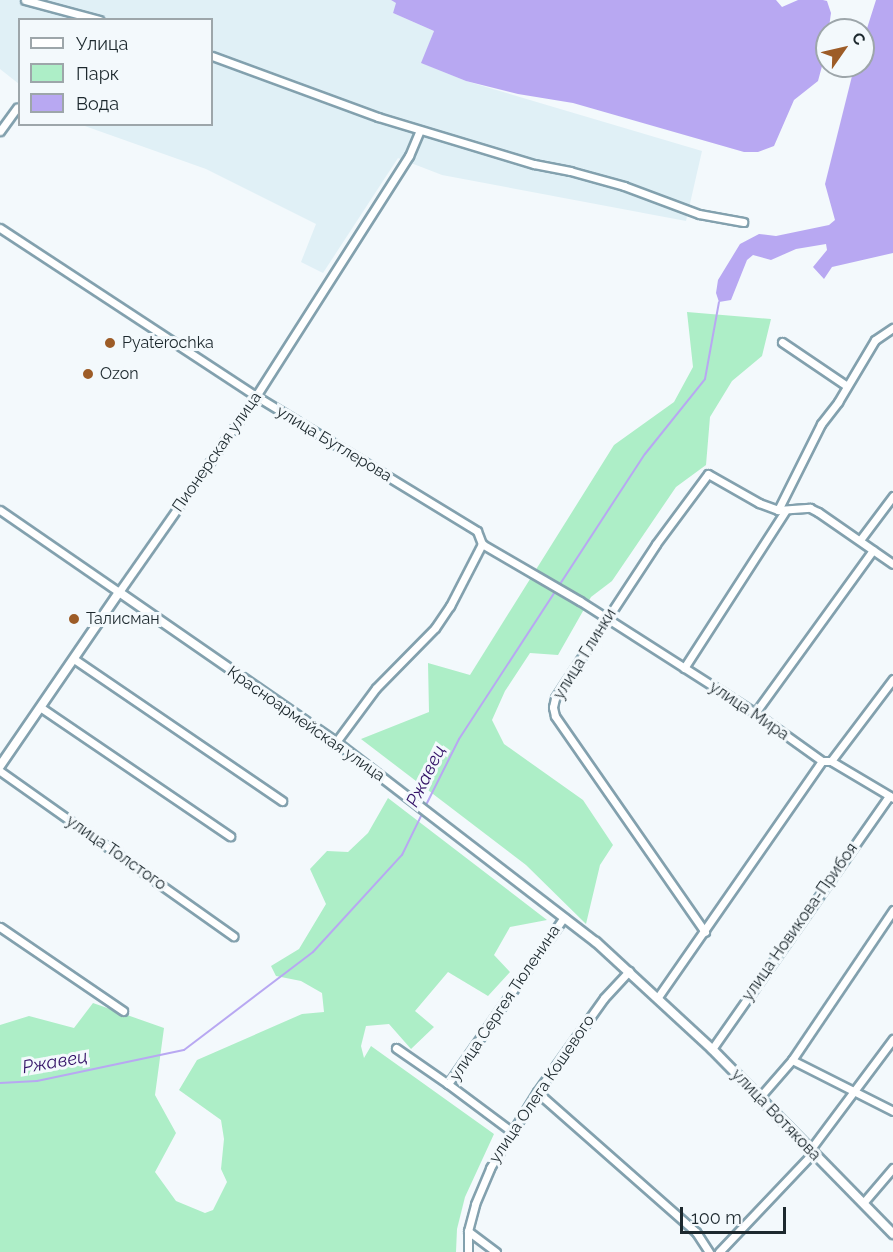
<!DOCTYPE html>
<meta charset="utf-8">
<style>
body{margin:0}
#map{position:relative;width:893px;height:1252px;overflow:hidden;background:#f3f9fc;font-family:Raleway,sans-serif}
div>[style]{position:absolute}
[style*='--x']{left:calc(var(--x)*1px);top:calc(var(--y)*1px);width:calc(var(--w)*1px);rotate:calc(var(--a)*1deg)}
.built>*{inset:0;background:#e0f0f6}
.green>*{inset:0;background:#adeec7}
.water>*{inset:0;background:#b8a8f2}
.stream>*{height:2px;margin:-1px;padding:0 1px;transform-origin:1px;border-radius:1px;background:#b8a8f2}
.roads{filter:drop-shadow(2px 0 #83a1ae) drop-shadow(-2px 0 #83a1ae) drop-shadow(0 2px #83a1ae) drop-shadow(0 -2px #83a1ae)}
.minor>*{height:7px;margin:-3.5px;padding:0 3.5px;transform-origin:3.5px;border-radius:3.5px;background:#fff}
.tertiary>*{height:8px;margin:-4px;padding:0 4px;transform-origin:4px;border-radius:4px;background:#fff}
.dots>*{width:16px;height:16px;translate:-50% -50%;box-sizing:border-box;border:3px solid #f3f9fc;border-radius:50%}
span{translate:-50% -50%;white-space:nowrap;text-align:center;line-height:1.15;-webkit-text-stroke:6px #f3f9fc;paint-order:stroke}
.poi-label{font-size:16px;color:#1d292e}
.left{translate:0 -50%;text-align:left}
.street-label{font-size:16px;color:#1d292e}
.water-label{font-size:18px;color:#331267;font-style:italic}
.legend{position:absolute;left:18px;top:18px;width:195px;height:108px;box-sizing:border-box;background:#f3f9fc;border:2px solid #9da6aa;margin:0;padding:8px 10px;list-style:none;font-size:18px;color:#1d292e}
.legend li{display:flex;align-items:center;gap:12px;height:30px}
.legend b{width:30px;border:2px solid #9da6aa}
.north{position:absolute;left:815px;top:18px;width:60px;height:60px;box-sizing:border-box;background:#f3f9fc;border:2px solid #9da6aa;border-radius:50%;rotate:56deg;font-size:16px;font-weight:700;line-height:24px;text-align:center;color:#1d292e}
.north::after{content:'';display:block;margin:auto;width:21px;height:27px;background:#9d5c27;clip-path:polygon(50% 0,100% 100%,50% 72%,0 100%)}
.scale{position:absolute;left:680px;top:1207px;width:106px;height:27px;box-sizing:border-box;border:3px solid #1d292e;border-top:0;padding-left:8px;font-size:18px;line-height:21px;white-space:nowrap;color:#1d292e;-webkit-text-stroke:4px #f3f9fc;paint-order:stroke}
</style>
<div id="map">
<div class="built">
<div style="clip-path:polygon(0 0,391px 0,397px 3px,393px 13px,434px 31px,422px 63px,466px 81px,702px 151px,686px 221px,442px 175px,398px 158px,323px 273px,301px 262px,316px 224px,206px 169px,82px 125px,212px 124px,212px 20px,20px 20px,19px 84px,0 69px)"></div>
</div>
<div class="green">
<div style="clip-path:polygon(687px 312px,771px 319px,762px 356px,732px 381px,710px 417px,706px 465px,676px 487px,612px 581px,591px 597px,558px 655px,530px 653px,505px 691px,492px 720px,504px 744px,583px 800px,613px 845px,600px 865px,586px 924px,526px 865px,361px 739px,429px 712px,428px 663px,470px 675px,614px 445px,674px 402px,693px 367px)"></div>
<div style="clip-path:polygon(388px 798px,547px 920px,510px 927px,494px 955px,510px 972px,488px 996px,448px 972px,415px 1011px,434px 1027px,411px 1049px,389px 1024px,366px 1026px,361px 1046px,364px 1058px,371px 1046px,494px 1134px,465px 1197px,457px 1229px,456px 1252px,0 1252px,0 1025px,29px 1016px,74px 1028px,93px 1003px,164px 1028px,155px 1095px,176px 1133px,155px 1172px,176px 1201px,205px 1213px,213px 1210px,227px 1182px,221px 1169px,224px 1139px,221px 1120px,179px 1090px,197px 1060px,302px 1014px,324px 1012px,322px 993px,301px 981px,276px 976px,271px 966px,299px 949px,326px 904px,310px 869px,327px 851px,348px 852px,368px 833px)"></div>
</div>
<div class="water">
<div style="clip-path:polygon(391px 0,776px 0,782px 7px,798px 0,823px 0,827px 1px,831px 13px,825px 55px,818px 81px,794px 100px,774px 146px,758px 152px,744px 152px,573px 103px,518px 94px,466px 81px,421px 63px,434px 31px,393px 13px,396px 3px)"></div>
<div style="clip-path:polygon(876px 0,893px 0,893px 253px,832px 267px,824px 279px,813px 267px,827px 250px,826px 244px,796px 249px,771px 260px,753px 255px,747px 260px,731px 300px,719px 302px,716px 293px,718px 280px,740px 244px,759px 234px,776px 236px,829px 225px,835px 220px,825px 184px,854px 68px,863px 66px,863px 41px)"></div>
</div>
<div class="stream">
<div style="--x:425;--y:807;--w:76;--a:-63.4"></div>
<div style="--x:459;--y:739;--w:340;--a:-56.9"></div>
<div style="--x:645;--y:454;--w:96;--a:-51.3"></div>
<div style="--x:705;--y:379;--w:78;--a:-79.7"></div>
<div style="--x:0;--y:1083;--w:37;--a:-3"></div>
<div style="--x:37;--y:1081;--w:150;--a:-11.9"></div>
<div style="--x:184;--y:1050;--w:162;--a:-37.2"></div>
<div style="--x:313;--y:952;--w:132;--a:-47.5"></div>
<div style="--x:402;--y:855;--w:48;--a:-64"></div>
</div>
<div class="roads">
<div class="minor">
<div style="--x:25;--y:0;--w:77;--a:15.1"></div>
<div style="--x:212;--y:56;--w:177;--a:20.2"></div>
<div style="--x:378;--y:117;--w:163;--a:16.8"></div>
<div style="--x:534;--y:164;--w:37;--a:11"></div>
<div style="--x:570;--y:171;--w:56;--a:15.5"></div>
<div style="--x:624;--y:186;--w:80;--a:20.5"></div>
<div style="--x:699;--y:214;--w:45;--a:10.3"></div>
<div style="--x:0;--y:131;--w:29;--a:-54"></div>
<div style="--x:0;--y:228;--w:306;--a:33.3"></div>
<div style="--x:256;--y:396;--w:259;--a:31.4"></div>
<div style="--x:477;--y:531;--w:14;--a:69"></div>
<div style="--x:482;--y:544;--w:113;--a:30.2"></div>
<div style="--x:580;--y:601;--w:208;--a:32.6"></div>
<div style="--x:755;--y:713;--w:82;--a:35.6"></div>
<div style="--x:822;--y:761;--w:9;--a:0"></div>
<div style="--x:831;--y:761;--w:72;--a:30.8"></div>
<div style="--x:782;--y:342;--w:78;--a:34.1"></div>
<div style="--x:0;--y:510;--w:145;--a:34.6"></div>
<div style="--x:119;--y:592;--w:239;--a:-55"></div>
<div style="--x:256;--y:396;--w:285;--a:-57.5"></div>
<div style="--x:409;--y:156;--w:28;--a:-67"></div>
<div style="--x:778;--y:510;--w:96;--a:-63.4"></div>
<div style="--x:821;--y:424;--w:28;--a:-52"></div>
<div style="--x:838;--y:402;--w:72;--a:-59.2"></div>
<div style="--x:875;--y:340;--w:22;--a:-34"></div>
<div style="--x:860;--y:540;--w:55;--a:-53.1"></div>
<div style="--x:74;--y:659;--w:252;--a:34.3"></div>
<div style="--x:684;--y:668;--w:187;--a:-57.2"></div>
<div style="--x:40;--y:707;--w:230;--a:34.2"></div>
<div style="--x:755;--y:713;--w:201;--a:-54.1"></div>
<div style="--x:336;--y:742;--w:67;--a:-53.5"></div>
<div style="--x:376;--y:688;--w:84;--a:-45.5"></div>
<div style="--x:435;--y:628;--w:27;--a:-56"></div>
<div style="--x:450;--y:606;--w:70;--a:-62.7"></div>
<div style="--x:831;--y:761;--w:103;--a:-52.9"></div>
<div style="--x:0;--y:771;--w:286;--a:35.3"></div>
<div style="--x:0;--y:927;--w:149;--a:34.3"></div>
<div style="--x:705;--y:932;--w:263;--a:-124.8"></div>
<div style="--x:555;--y:716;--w:9;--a:-103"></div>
<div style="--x:553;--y:707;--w:9;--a:-77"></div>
<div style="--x:555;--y:698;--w:184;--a:-56.7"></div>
<div style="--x:656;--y:544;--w:87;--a:-53.4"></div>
<div style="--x:708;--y:474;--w:59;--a:29.6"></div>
<div style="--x:759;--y:503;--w:20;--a:20"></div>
<div style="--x:778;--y:510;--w:32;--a:-4"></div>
<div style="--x:810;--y:508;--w:9;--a:27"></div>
<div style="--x:818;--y:512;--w:91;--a:34.7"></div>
<div style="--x:658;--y:997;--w:287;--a:-55.2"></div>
<div style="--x:396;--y:1048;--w:63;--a:34.7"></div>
<div style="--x:712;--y:1049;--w:309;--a:-55"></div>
<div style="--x:792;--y:1060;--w:113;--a:26.8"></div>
<div style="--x:537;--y:1092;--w:212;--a:41.4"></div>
<div style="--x:696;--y:1232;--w:24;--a:57"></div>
<div style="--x:759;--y:1098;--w:50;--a:-49"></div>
<div style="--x:792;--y:1060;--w:181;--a:-56"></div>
<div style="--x:511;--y:1131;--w:79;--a:-143.3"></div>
<div style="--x:448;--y:1084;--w:203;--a:-55.2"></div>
<div style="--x:810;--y:1150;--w:139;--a:-53.2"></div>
<div style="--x:863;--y:1203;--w:46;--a:-49.4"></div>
<div style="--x:468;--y:1231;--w:35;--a:37"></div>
<div style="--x:468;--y:1252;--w:21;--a:-90"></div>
<div style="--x:468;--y:1231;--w:28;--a:-75"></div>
<div style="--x:475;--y:1204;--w:39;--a:-67"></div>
<div style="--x:490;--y:1168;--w:89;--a:-58.3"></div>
<div style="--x:537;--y:1092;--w:115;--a:-54.5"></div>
<div style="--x:604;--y:998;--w:37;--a:-47"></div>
<div style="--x:719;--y:1252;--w:137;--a:-46.5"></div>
</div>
<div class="tertiary">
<div style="--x:0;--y:766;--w:211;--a:-55.6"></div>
<div style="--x:119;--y:592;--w:264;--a:34.7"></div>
<div style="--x:336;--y:742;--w:328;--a:37.6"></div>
<div style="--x:596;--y:942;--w:158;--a:42.7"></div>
<div style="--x:712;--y:1049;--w:259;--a:45.6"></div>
</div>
</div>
<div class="dots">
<div style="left:110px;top:343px;background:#9d5c27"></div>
<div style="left:88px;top:374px;background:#9d5c27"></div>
<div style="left:74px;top:619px;background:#9d5c27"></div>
</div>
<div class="poi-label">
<span class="left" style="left:122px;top:343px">Pyaterochka</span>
<span class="left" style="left:100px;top:374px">Ozon</span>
<span class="left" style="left:86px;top:619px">Талисман</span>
</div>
<div class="street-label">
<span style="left:334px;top:444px;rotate:31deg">улица Бутлерова</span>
<span style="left:217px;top:452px;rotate:-55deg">Пионерская улица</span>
<span style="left:585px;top:654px;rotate:-58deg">улица Глинки</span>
<span style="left:749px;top:711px;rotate:34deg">улица Мира</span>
<span style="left:306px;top:724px;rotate:35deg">Красноармейская улица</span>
<span style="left:116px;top:853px;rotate:35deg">улица Толстого</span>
<span style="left:800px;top:922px;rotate:-55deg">улица Новикова-Прибоя</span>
<span style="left:505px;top:1003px;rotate:-56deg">улица Сергея Тюленина</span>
<span style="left:542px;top:1089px;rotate:-56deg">улица Олега Кошевого</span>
<span style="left:776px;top:1115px;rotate:46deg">улица Вотякова</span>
</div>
<div class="water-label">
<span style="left:426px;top:776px;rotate:-64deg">Ржавец</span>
<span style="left:55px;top:1062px;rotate:-10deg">Ржавец</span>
</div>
<ul class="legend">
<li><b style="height:8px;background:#fff"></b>Улица</li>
<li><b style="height:16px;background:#adeec7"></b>Парк</li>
<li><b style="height:16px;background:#b8a8f2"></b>Вода</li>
</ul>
<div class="north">С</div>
<div class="scale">100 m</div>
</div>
